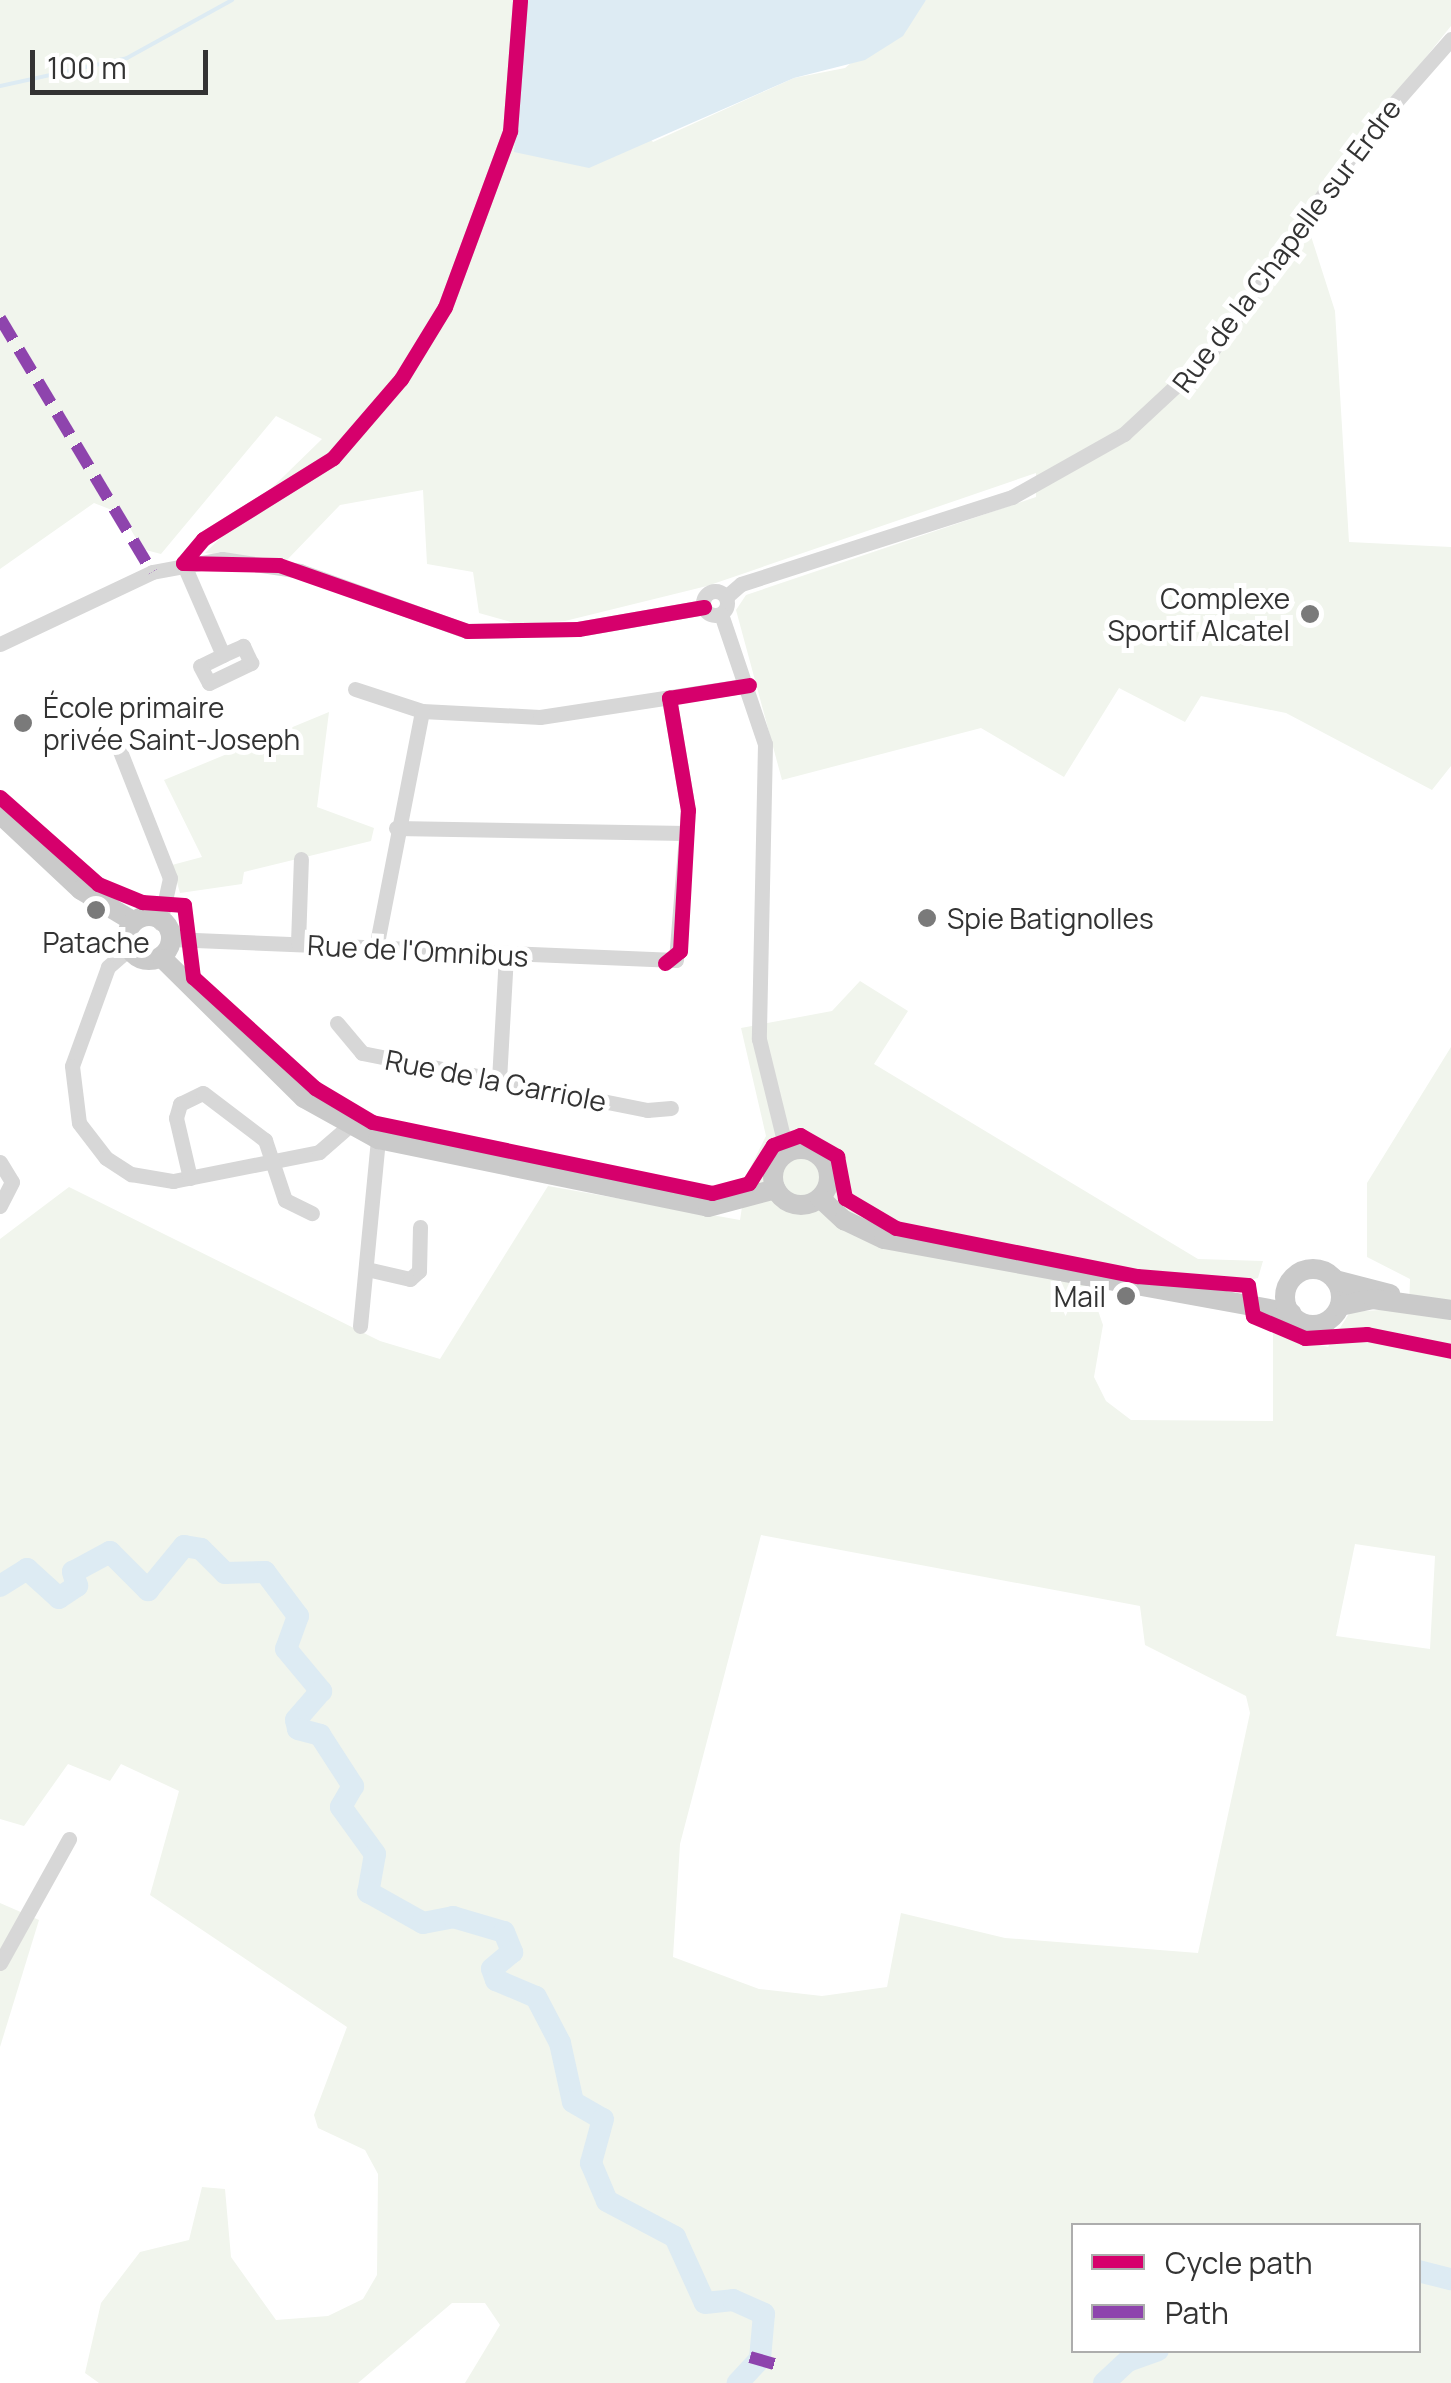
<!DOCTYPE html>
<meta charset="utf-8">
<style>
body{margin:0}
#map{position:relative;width:1451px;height:2383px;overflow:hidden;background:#fff;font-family:Manrope,sans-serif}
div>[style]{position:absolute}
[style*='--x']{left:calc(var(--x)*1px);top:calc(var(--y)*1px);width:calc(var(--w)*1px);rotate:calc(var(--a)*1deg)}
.green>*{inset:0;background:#f1f5ed}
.water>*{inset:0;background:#ddebf3}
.stream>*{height:4px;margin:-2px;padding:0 2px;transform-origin:2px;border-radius:2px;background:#ddebf3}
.river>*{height:22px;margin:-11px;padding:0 11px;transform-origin:11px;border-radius:11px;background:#ddebf3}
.minor>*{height:15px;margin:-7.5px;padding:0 7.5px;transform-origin:7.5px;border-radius:7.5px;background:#d7d7d7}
.minor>.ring{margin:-7.5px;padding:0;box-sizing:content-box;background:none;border:15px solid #d7d7d7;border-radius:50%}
.major>*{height:20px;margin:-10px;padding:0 10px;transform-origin:10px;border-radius:10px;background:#cacaca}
.major>.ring{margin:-10px;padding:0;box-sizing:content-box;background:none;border:20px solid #cacaca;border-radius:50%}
.quiet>*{height:12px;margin-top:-6px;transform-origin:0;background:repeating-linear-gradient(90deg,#8e44ad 0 25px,transparent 0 37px)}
.cycleway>*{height:15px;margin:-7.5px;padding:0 7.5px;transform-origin:7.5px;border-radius:7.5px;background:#d6006c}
.dots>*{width:28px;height:28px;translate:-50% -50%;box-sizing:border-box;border:5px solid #fff;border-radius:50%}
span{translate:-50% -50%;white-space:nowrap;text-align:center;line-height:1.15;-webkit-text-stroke:10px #fff;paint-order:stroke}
.street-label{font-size:28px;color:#333}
.poi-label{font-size:28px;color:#333}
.right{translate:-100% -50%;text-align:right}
.left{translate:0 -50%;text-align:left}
.legend{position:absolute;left:1071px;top:2223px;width:350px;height:130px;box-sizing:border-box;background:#fff;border:2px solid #adadad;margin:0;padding:12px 18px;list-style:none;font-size:30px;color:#333}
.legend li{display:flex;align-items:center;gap:20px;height:50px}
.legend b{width:50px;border:2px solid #adadad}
.scale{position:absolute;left:30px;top:50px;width:178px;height:45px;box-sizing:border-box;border:5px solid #333;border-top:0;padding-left:12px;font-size:30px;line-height:35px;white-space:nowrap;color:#333;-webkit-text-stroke:8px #fff;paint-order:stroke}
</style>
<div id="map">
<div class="green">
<div style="clip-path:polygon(0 0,526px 0,653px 142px,794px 78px,845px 68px,926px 0,1451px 0,1451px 26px,1291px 225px,1310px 233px,1335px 311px,1349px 542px,1451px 547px,1451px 766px,1432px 790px,1286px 713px,1201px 696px,1185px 722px,1119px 688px,1064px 777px,981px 728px,782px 780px,736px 610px,746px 595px,1036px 497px,1036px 473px,707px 586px,565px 621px,518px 624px,479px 613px,473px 572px,427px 564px,423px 490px,340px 505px,286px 561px,205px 553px,322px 439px,276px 416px,161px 554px,142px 549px,122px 514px,94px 503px,0 569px)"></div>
<div style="clip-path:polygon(329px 712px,317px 807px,374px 828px,371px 841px,244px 872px,242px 884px,180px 893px,172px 865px,202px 857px,164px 780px)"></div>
<div style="clip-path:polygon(evenodd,860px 981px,908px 1011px,874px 1064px,1198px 1259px,1263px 1261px,1258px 1278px,1237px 1283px,1101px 1264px,1093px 1296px,1103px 1325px,1094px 1377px,1106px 1401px,1131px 1420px,1273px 1421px,1273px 1333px,1328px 1347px,1350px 1312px,1409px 1308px,1410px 1279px,1367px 1257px,1367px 1183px,1451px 1047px,1451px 2383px,465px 2383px,500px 2325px,485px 2303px,452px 2303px,358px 2383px,99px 2383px,85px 2373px,101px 2303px,140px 2252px,189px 2240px,202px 2187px,225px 2189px,231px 2257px,276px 2320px,328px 2316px,363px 2299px,377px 2275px,378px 2174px,365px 2150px,318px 2128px,314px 2115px,347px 2027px,150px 1895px,179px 1791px,121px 1764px,110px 1781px,68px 1764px,24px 1826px,0 1819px,0 1239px,69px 1187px,380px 1341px,440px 1359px,548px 1186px,740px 1220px,747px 1174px,766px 1136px,741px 1028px,832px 1011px,860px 981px,761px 1535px,1140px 1606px,1145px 1645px,1246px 1696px,1250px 1713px,1198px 1953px,1005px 1938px,901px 1913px,887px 1987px,822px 1996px,759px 1989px,673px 1957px,680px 1844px,761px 1535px,860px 981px,1355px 1544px,1435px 1556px,1430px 1649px,1336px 1636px,1355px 1544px,860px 981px,1074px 2226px,1418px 2226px,1418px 2350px,1074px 2350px,1074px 2226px)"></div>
<div style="clip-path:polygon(0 1903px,39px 1920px,0 2047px)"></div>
</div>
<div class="water">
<div style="clip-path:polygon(526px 0,926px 0,903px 36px,865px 60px,794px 78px,589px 168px,514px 152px)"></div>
</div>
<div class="stream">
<div style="--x:0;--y:86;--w:130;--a:-12.4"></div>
<div style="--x:127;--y:58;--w:120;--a:-28.9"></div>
</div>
<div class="river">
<div style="--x:0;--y:1586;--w:32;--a:-32"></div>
<div style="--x:27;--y:1569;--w:43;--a:42.2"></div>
<div style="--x:59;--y:1598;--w:22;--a:-34"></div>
<div style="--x:77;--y:1586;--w:15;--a:-106"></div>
<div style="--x:73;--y:1572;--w:42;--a:-28.4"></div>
<div style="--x:110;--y:1552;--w:54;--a:45"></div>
<div style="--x:148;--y:1590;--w:57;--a:-50.7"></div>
<div style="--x:184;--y:1546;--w:17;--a:10"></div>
<div style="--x:201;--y:1549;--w:34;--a:45"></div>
<div style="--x:225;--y:1573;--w:40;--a:-1.4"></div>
<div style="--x:265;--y:1572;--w:55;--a:53.1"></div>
<div style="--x:298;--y:1616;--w:35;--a:110"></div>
<div style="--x:286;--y:1649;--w:55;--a:50.2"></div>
<div style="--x:321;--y:1691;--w:38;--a:131"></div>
<div style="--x:296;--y:1720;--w:9;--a:77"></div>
<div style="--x:298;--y:1729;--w:23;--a:15"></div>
<div style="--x:320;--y:1735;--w:61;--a:57.1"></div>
<div style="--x:353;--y:1786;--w:24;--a:120"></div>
<div style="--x:341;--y:1807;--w:58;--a:54.1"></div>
<div style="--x:375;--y:1854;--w:39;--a:100"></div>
<div style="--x:368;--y:1892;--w:63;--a:29.4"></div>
<div style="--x:423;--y:1923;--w:31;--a:-11"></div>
<div style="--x:453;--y:1917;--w:53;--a:16.4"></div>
<div style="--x:504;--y:1932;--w:22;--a:68"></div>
<div style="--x:512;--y:1952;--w:26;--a:140"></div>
<div style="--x:492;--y:1969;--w:12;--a:70"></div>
<div style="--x:496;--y:1980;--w:43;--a:23"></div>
<div style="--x:536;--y:1997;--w:52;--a:62.4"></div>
<div style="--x:560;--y:2043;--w:60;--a:77.6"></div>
<div style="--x:573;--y:2102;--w:34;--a:30"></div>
<div style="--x:603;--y:2119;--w:46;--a:105.3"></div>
<div style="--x:591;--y:2163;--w:41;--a:67.2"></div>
<div style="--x:607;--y:2201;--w:77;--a:27.9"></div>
<div style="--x:675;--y:2237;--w:72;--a:65.6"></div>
<div style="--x:705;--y:2303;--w:28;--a:-6"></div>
<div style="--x:733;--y:2300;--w:34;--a:24"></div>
<div style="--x:764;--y:2314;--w:45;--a:95.1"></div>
<div style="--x:760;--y:2359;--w:33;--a:133"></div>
<div style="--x:1418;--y:2271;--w:34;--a:14"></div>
<div style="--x:1104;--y:2383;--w:33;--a:-43"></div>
<div style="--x:1128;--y:2361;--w:32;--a:-20"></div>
</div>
<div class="minor">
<div style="--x:183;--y:563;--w:31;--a:-50"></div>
<div style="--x:203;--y:539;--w:153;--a:-31.9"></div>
<div style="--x:333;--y:458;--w:104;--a:-49.3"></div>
<div style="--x:401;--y:379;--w:84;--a:-58.6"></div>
<div style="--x:445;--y:307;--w:188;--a:-69.7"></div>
<div style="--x:510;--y:131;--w:131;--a:-85.6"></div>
<div style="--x:183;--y:563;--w:100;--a:66.5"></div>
<div style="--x:223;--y:655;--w:25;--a:154"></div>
<div style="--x:200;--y:666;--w:19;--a:62"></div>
<div style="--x:209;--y:683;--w:47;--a:-25.5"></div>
<div style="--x:251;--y:663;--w:19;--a:-115"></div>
<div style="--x:243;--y:646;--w:22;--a:156"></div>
<div class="ring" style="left:703px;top:591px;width:9px;height:9px"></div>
<div style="--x:726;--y:597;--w:20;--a:-41"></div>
<div style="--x:741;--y:584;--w:285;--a:-17.8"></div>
<div style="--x:1012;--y:497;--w:129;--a:-29.4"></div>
<div style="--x:1124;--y:434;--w:116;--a:-42.9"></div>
<div style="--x:1209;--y:355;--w:265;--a:-54.5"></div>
<div style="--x:1363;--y:139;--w:133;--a:-48.7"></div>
<div style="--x:721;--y:614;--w:137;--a:71.3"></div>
<div style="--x:765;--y:744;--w:295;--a:91.2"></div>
<div style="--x:759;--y:1039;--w:117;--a:76.2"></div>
<div style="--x:0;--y:644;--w:168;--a:-25.3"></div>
<div style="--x:152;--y:572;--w:71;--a:-10.5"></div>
<div style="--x:222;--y:559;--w:79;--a:8.7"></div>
<div style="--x:300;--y:571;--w:177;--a:19.8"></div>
<div style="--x:467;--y:631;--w:111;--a:-1"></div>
<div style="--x:578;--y:629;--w:128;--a:-9.9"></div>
<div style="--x:355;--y:689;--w:71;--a:18.2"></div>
<div style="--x:422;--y:711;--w:118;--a:2.9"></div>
<div style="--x:540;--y:717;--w:211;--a:-8.7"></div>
<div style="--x:116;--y:741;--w:147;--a:68.5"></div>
<div style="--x:170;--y:878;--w:46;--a:102.5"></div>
<div style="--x:396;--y:828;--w:290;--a:1"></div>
<div style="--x:171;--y:939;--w:505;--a:2.38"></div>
<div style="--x:676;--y:960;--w:150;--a:-85.4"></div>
<div style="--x:688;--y:810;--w:114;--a:-99.6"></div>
<div style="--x:298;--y:943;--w:84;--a:-88"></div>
<div style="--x:132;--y:946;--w:32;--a:139"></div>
<div style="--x:108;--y:967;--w:105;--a:110"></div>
<div style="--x:72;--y:1066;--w:57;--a:83"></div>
<div style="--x:79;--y:1123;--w:44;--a:52.4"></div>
<div style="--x:106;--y:1158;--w:30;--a:33"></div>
<div style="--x:131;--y:1174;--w:43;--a:9.5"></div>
<div style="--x:173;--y:1181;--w:149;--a:-11.2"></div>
<div style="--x:319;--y:1152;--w:41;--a:-41.1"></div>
<div style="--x:376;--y:948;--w:241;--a:-79"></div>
<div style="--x:337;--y:1023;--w:39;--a:50"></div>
<div style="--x:362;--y:1053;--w:291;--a:11.3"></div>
<div style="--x:647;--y:1110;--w:24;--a:-5"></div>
<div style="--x:499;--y:1080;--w:124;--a:-86.8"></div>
<div style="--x:0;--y:1162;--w:23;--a:59"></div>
<div style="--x:12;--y:1182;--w:27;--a:117"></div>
<div style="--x:190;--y:1178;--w:62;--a:-103.1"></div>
<div style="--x:176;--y:1118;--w:15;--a:-74"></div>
<div style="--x:180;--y:1104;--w:25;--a:-26"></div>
<div style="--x:203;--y:1093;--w:78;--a:37.2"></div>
<div style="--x:265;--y:1140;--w:63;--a:71.6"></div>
<div style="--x:285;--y:1200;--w:30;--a:26"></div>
<div style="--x:371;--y:1270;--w:40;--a:13"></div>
<div style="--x:410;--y:1279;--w:12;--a:-42"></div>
<div style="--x:419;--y:1271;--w:44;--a:-88.7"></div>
<div style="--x:360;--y:1326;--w:188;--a:-84.5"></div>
<div style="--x:0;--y:1963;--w:142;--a:-60.9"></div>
</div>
<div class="major">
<div style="--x:0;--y:814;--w:111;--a:43.2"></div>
<div style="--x:81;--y:890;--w:58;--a:31"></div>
<div class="ring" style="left:127px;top:916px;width:24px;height:24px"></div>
<div style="--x:163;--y:959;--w:198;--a:44.6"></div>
<div style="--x:304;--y:1098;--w:85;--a:29"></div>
<div style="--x:378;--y:1139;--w:337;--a:11.6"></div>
<div style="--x:708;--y:1207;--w:70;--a:-14.8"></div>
<div class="ring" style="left:773px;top:1149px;width:36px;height:36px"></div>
<div style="--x:820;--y:1198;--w:33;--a:43"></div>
<div style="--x:844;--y:1220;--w:44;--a:25.4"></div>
<div style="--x:884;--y:1239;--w:414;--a:10.3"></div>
<div class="ring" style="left:1285px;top:1269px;width:36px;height:36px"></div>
<div style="--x:1335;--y:1280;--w:57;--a:14.3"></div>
<div style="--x:1340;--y:1306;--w:34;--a:-12"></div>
<div style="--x:1373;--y:1299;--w:79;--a:8"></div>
</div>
<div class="quiet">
<div style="--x:0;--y:318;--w:296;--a:59.1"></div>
<div style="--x:750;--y:2357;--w:26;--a:16"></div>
</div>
<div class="cycleway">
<div style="--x:183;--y:563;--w:31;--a:-50"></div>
<div style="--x:203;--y:539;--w:153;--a:-31.9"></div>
<div style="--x:333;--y:458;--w:104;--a:-49.3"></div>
<div style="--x:401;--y:379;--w:84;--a:-58.6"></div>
<div style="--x:445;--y:307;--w:188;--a:-69.7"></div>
<div style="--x:510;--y:131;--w:131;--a:-85.6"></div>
<div style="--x:183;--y:563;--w:96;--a:1.2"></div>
<div style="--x:279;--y:565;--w:199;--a:19.3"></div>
<div style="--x:467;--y:631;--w:111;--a:-1"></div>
<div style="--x:578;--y:629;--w:128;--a:-9.9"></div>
<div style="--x:0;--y:797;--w:131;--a:41.6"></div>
<div style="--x:98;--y:884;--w:48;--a:22.2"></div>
<div style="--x:142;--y:902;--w:42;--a:4.1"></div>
<div style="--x:184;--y:905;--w:73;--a:82.9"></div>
<div style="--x:193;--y:977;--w:165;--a:42.3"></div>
<div style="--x:315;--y:1088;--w:66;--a:30.8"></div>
<div style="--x:372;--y:1122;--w:347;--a:11.8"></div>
<div style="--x:712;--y:1193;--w:38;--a:-15"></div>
<div style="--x:749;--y:1183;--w:45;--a:-57.7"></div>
<div style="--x:773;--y:1145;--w:29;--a:-20"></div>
<div style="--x:800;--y:1135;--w:43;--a:29.6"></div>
<div style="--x:837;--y:1156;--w:43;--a:79.2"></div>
<div style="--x:845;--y:1198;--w:59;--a:30.5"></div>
<div style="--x:896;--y:1228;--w:246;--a:11.3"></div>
<div style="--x:1137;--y:1276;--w:111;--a:4.6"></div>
<div style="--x:1248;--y:1285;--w:31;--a:81"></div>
<div style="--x:1253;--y:1316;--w:56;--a:22.9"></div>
<div style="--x:1305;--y:1338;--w:62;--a:-3.7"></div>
<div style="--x:1367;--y:1334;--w:86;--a:11.4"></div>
<div style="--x:665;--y:963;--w:19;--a:-39"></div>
<div style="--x:680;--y:951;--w:141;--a:-86.8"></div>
<div style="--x:688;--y:810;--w:114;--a:-99.6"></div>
<div style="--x:669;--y:698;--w:81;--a:-9.2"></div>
</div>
<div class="dots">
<div style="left:1310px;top:614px;background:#7a7a7a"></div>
<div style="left:23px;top:723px;background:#7a7a7a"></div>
<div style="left:96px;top:910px;background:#7a7a7a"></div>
<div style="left:927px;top:918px;background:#7a7a7a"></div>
<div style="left:1126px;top:1296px;background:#7a7a7a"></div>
</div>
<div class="street-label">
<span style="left:1286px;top:245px;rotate:-53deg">Rue de la Chapelle sur Erdre</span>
<span style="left:418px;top:950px;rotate:3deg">Rue de l'Omnibus</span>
<span style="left:496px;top:1080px;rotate:11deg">Rue de la Carriole</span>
</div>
<div class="poi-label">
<span class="right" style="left:1290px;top:614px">Complexe<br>Sportif Alcatel</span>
<span class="left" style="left:43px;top:723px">École primaire<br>privée Saint-Joseph</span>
<span class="left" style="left:947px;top:918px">Spie Batignolles</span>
<span style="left:96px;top:942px">Patache</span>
<span class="right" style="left:1106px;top:1296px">Mail</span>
</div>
<ul class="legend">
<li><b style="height:12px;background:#d6006c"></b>Cycle path</li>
<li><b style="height:12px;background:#8e44ad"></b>Path</li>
</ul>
<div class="scale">100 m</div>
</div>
